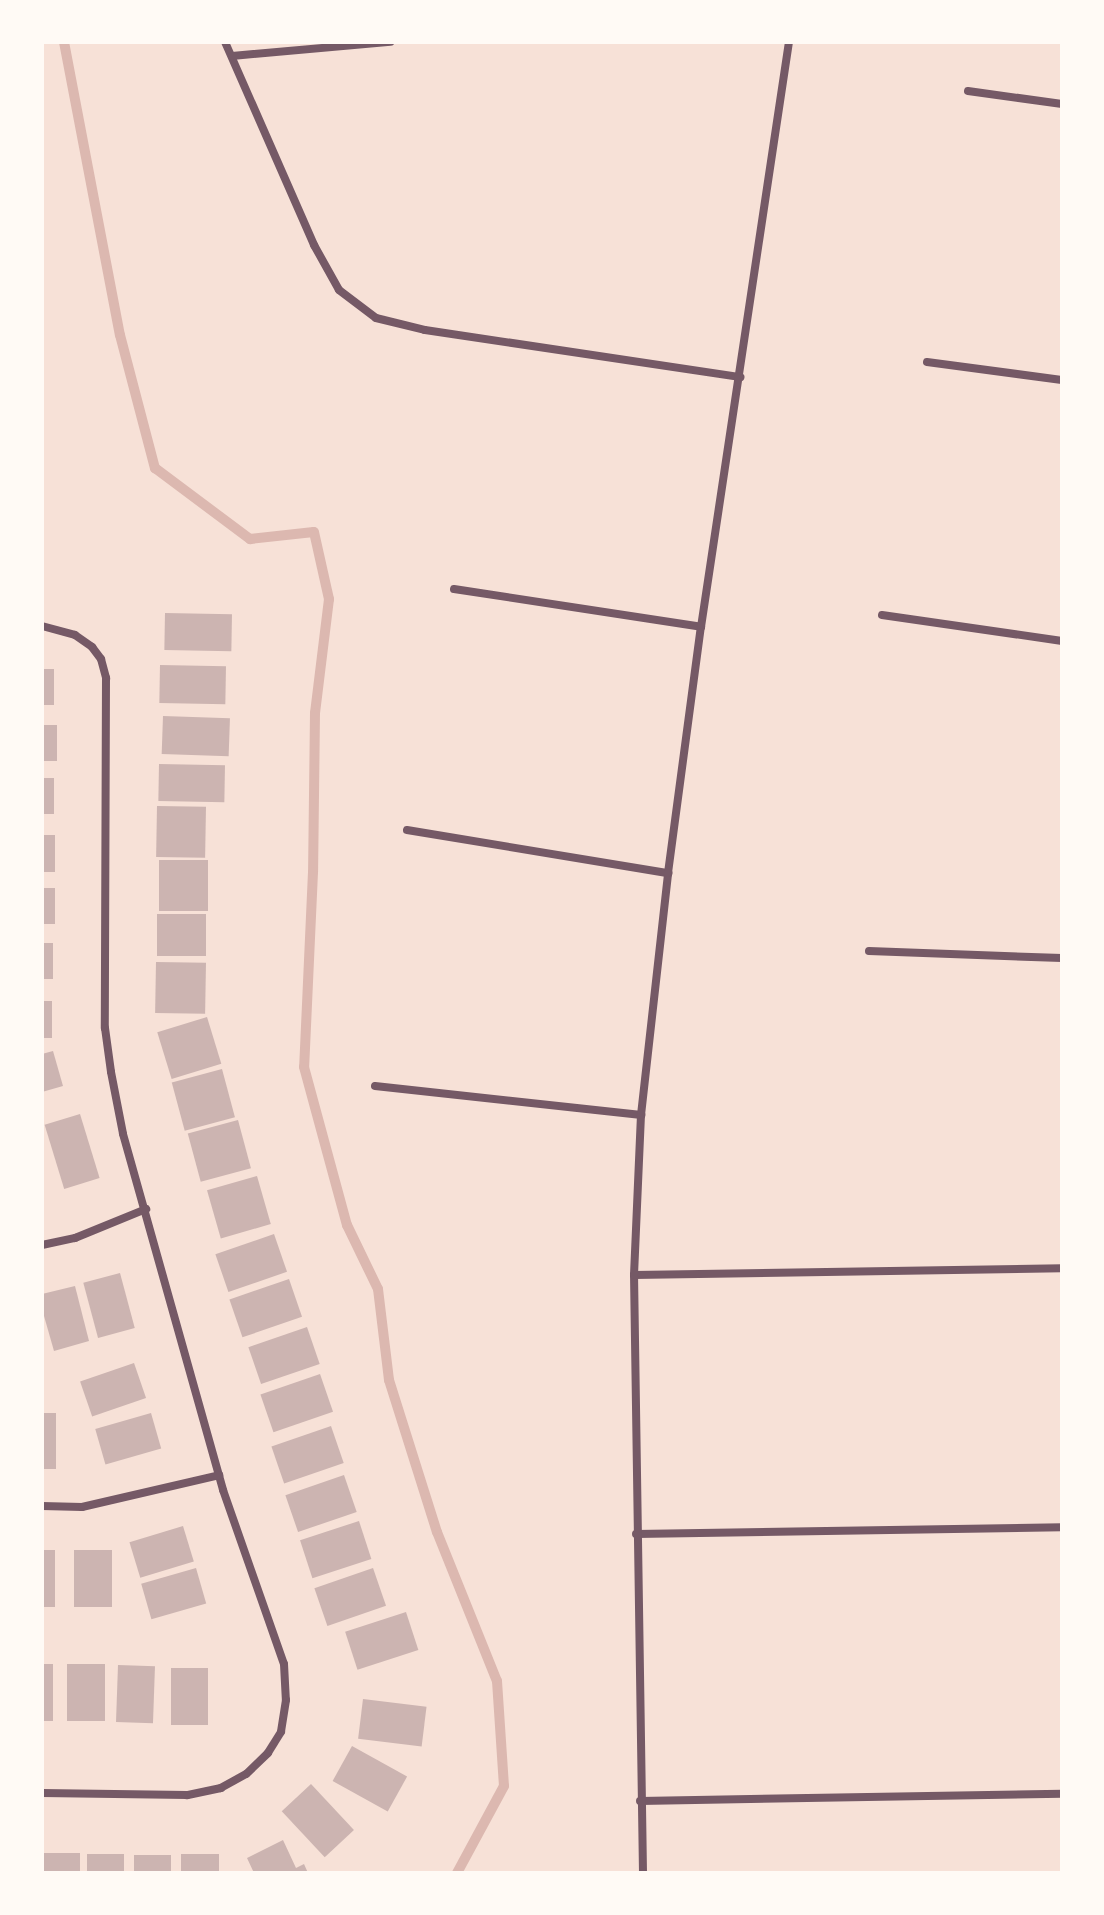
<!DOCTYPE html>
<style>
body{margin:0}
#map{position:relative;width:1104px;height:1915px;overflow:hidden;background:#f7e1d7;font-family:"Varela Round",sans-serif}
div>[style]{position:absolute}
[style*='--x']{left:calc(var(--x)*1px);top:calc(var(--y)*1px);width:calc(var(--w)*1px);rotate:calc(var(--a)*1deg)}
.stream>*{height:10px;margin:-5px;padding:0 5px;transform-origin:5px;border-radius:5px;background:#dcb8b0}
.building>*{inset:0;background:#ccb4b1;transform-origin:0 0}
.minor>*{height:8px;margin:-4px;padding:0 4px;transform-origin:4px;border-radius:4px;background:#755966}
span{translate:-50% -50%;white-space:nowrap;text-align:center;line-height:1.15;-webkit-text-stroke:8px #fffaf5;paint-order:stroke}
.frame{position:absolute;inset:0;border:44px solid #fffaf5;pointer-events:none}
</style>
<div id="map">
<div class="stream">
<div style="--x:64;--y:42;--w:298;--a:79.2"></div>
<div style="--x:120;--y:335;--w:138;--a:75.3"></div>
<div style="--x:155;--y:468;--w:119;--a:36.8"></div>
<div style="--x:250;--y:539;--w:64;--a:-6.2"></div>
<div style="--x:314;--y:532;--w:69;--a:77.4"></div>
<div style="--x:329;--y:599;--w:115;--a:97"></div>
<div style="--x:315;--y:713;--w:159;--a:90.7"></div>
<div style="--x:313;--y:872;--w:195;--a:92.6"></div>
<div style="--x:304;--y:1067;--w:164;--a:74.8"></div>
<div style="--x:347;--y:1225;--w:71;--a:64.2"></div>
<div style="--x:378;--y:1289;--w:92;--a:83.1"></div>
<div style="--x:389;--y:1380;--w:159;--a:72.5"></div>
<div style="--x:437;--y:1532;--w:161;--a:68.1"></div>
<div style="--x:497;--y:1681;--w:105;--a:86.2"></div>
<div style="--x:504;--y:1786;--w:99;--a:118.4"></div>
</div>
<div class="building">
<div style="left:165px;top:613px;width:67px;height:37px;rotate:1deg"></div>
<div style="left:160px;top:665px;width:66px;height:38px;rotate:1deg"></div>
<div style="left:42px;top:669px;width:12px;height:36px"></div>
<div style="left:163px;top:716px;width:67px;height:38px;rotate:2deg"></div>
<div style="left:42px;top:725px;width:15px;height:36px"></div>
<div style="left:159px;top:764px;width:66px;height:37px;rotate:1deg"></div>
<div style="left:42px;top:778px;width:12px;height:36px"></div>
<div style="left:157px;top:806px;width:49px;height:51px;rotate:1deg"></div>
<div style="left:42px;top:835px;width:13px;height:37px"></div>
<div style="left:159px;top:860px;width:49px;height:51px"></div>
<div style="left:42px;top:888px;width:13px;height:36px"></div>
<div style="left:157px;top:914px;width:49px;height:42px"></div>
<div style="left:42px;top:943px;width:11px;height:36px"></div>
<div style="left:156px;top:962px;width:50px;height:51px;rotate:1deg"></div>
<div style="left:42px;top:1001px;width:10px;height:37px"></div>
<div style="left:207px;top:1017px;width:49px;height:52px;rotate:73deg"></div>
<div style="clip-path:polygon(53px 1051px,63px 1086px,42px 1092px,42px 1054px)"></div>
<div style="left:222px;top:1069px;width:50px;height:52px;rotate:75deg"></div>
<div style="left:80px;top:1114px;width:67px;height:37px;rotate:73deg"></div>
<div style="left:238px;top:1120px;width:50px;height:52px;rotate:75deg"></div>
<div style="left:257px;top:1176px;width:50px;height:52px;rotate:74deg"></div>
<div style="left:274px;top:1234px;width:40px;height:62px;rotate:71deg"></div>
<div style="left:120px;top:1273px;width:57px;height:38px;rotate:75deg"></div>
<div style="left:289px;top:1279px;width:40px;height:63px;rotate:71deg"></div>
<div style="clip-path:polygon(75px 1286px,89px 1341px,54px 1351px,42px 1309px,42px 1294px)"></div>
<div style="left:307px;top:1327px;width:39px;height:62px;rotate:71deg"></div>
<div style="left:134px;top:1363px;width:37px;height:57px;rotate:71deg"></div>
<div style="left:320px;top:1374px;width:40px;height:63px;rotate:71deg"></div>
<div style="left:42px;top:1413px;width:14px;height:56px"></div>
<div style="left:151px;top:1413px;width:37px;height:58px;rotate:74deg"></div>
<div style="left:331px;top:1426px;width:39px;height:63px;rotate:71deg"></div>
<div style="left:344px;top:1475px;width:39px;height:62px;rotate:71deg"></div>
<div style="left:359px;top:1521px;width:40px;height:62px;rotate:72deg"></div>
<div style="left:183px;top:1526px;width:37px;height:56px;rotate:73deg"></div>
<div style="left:42px;top:1550px;width:13px;height:57px"></div>
<div style="left:74px;top:1550px;width:38px;height:57px"></div>
<div style="left:196px;top:1568px;width:37px;height:57px;rotate:74deg"></div>
<div style="left:373px;top:1568px;width:40px;height:62px;rotate:71deg"></div>
<div style="left:406px;top:1612px;width:40px;height:64px;rotate:72deg"></div>
<div style="left:42px;top:1664px;width:11px;height:57px"></div>
<div style="left:67px;top:1664px;width:38px;height:57px"></div>
<div style="left:118px;top:1665px;width:37px;height:57px;rotate:2deg"></div>
<div style="left:171px;top:1668px;width:37px;height:57px"></div>
<div style="left:363px;top:1699px;width:64px;height:40px;rotate:7deg"></div>
<div style="left:352px;top:1746px;width:63px;height:40px;rotate:29deg"></div>
<div style="left:311px;top:1784px;width:63px;height:40px;rotate:47deg"></div>
<div style="clip-path:polygon(283px 1840px,296px 1868px,304px 1864px,308px 1873px,254px 1873px,247px 1858px)"></div>
<div style="left:43px;top:1853px;width:37px;height:20px"></div>
<div style="left:87px;top:1854px;width:37px;height:19px"></div>
<div style="left:181px;top:1854px;width:38px;height:19px"></div>
<div style="left:171px;top:1855px;width:18px;height:37px;rotate:90deg"></div>
</div>
<div class="minor">
<div style="--x:225;--y:42;--w:222;--a:66.3"></div>
<div style="--x:314;--y:245;--w:51;--a:60.9"></div>
<div style="--x:339;--y:290;--w:46;--a:37.1"></div>
<div style="--x:376;--y:318;--w:50;--a:13.8"></div>
<div style="--x:425;--y:330;--w:319;--a:8.5"></div>
<div style="--x:232;--y:56;--w:159;--a:-5.1"></div>
<div style="--x:968;--y:91;--w:95;--a:7.9"></div>
<div style="--x:927;--y:362;--w:136;--a:7.6"></div>
<div style="--x:454;--y:589;--w:250;--a:8.7"></div>
<div style="--x:882;--y:615;--w:182;--a:8.2"></div>
<div style="--x:42;--y:626;--w:34;--a:15"></div>
<div style="--x:75;--y:635;--w:21;--a:35"></div>
<div style="--x:92;--y:647;--w:15;--a:53"></div>
<div style="--x:101;--y:659;--w:20;--a:75"></div>
<div style="--x:106;--y:678;--w:350;--a:90.2"></div>
<div style="--x:105;--y:1028;--w:44;--a:82.2"></div>
<div style="--x:111;--y:1072;--w:63;--a:79"></div>
<div style="--x:123;--y:1134;--w:370;--a:74.3"></div>
<div style="--x:223;--y:1490;--w:184;--a:70.7"></div>
<div style="--x:284;--y:1664;--w:36;--a:87"></div>
<div style="--x:286;--y:1700;--w:32;--a:99"></div>
<div style="--x:281;--y:1732;--w:25;--a:122"></div>
<div style="--x:268;--y:1753;--w:30;--a:136"></div>
<div style="--x:246;--y:1774;--w:29;--a:151"></div>
<div style="--x:221;--y:1788;--w:35;--a:168"></div>
<div style="--x:187;--y:1795;--w:145;--a:-179.2"></div>
<div style="--x:407;--y:830;--w:265;--a:9.4"></div>
<div style="--x:869;--y:951;--w:193;--a:2.1"></div>
<div style="--x:375;--y:1086;--w:268;--a:6.2"></div>
<div style="--x:42;--y:1245;--w:34;--a:-12"></div>
<div style="--x:75;--y:1238;--w:77;--a:-22.2"></div>
<div style="--x:634;--y:1275;--w:428;--a:-0.9"></div>
<div style="--x:42;--y:1506;--w:40;--a:1.4"></div>
<div style="--x:82;--y:1507;--w:141;--a:-13.1"></div>
<div style="--x:636;--y:1534;--w:426;--a:-0.9"></div>
<div style="--x:640;--y:1801;--w:422;--a:-1"></div>
<div style="--x:643;--y:1873;--w:598;--a:-90.86"></div>
<div style="--x:634;--y:1275;--w:160;--a:-87.5"></div>
<div style="--x:641;--y:1115;--w:244;--a:-83.6"></div>
<div style="--x:668;--y:873;--w:248;--a:-82.4"></div>
<div style="--x:701;--y:627;--w:592;--a:-81.45"></div>
</div>
<div class="frame"></div>
</div>
